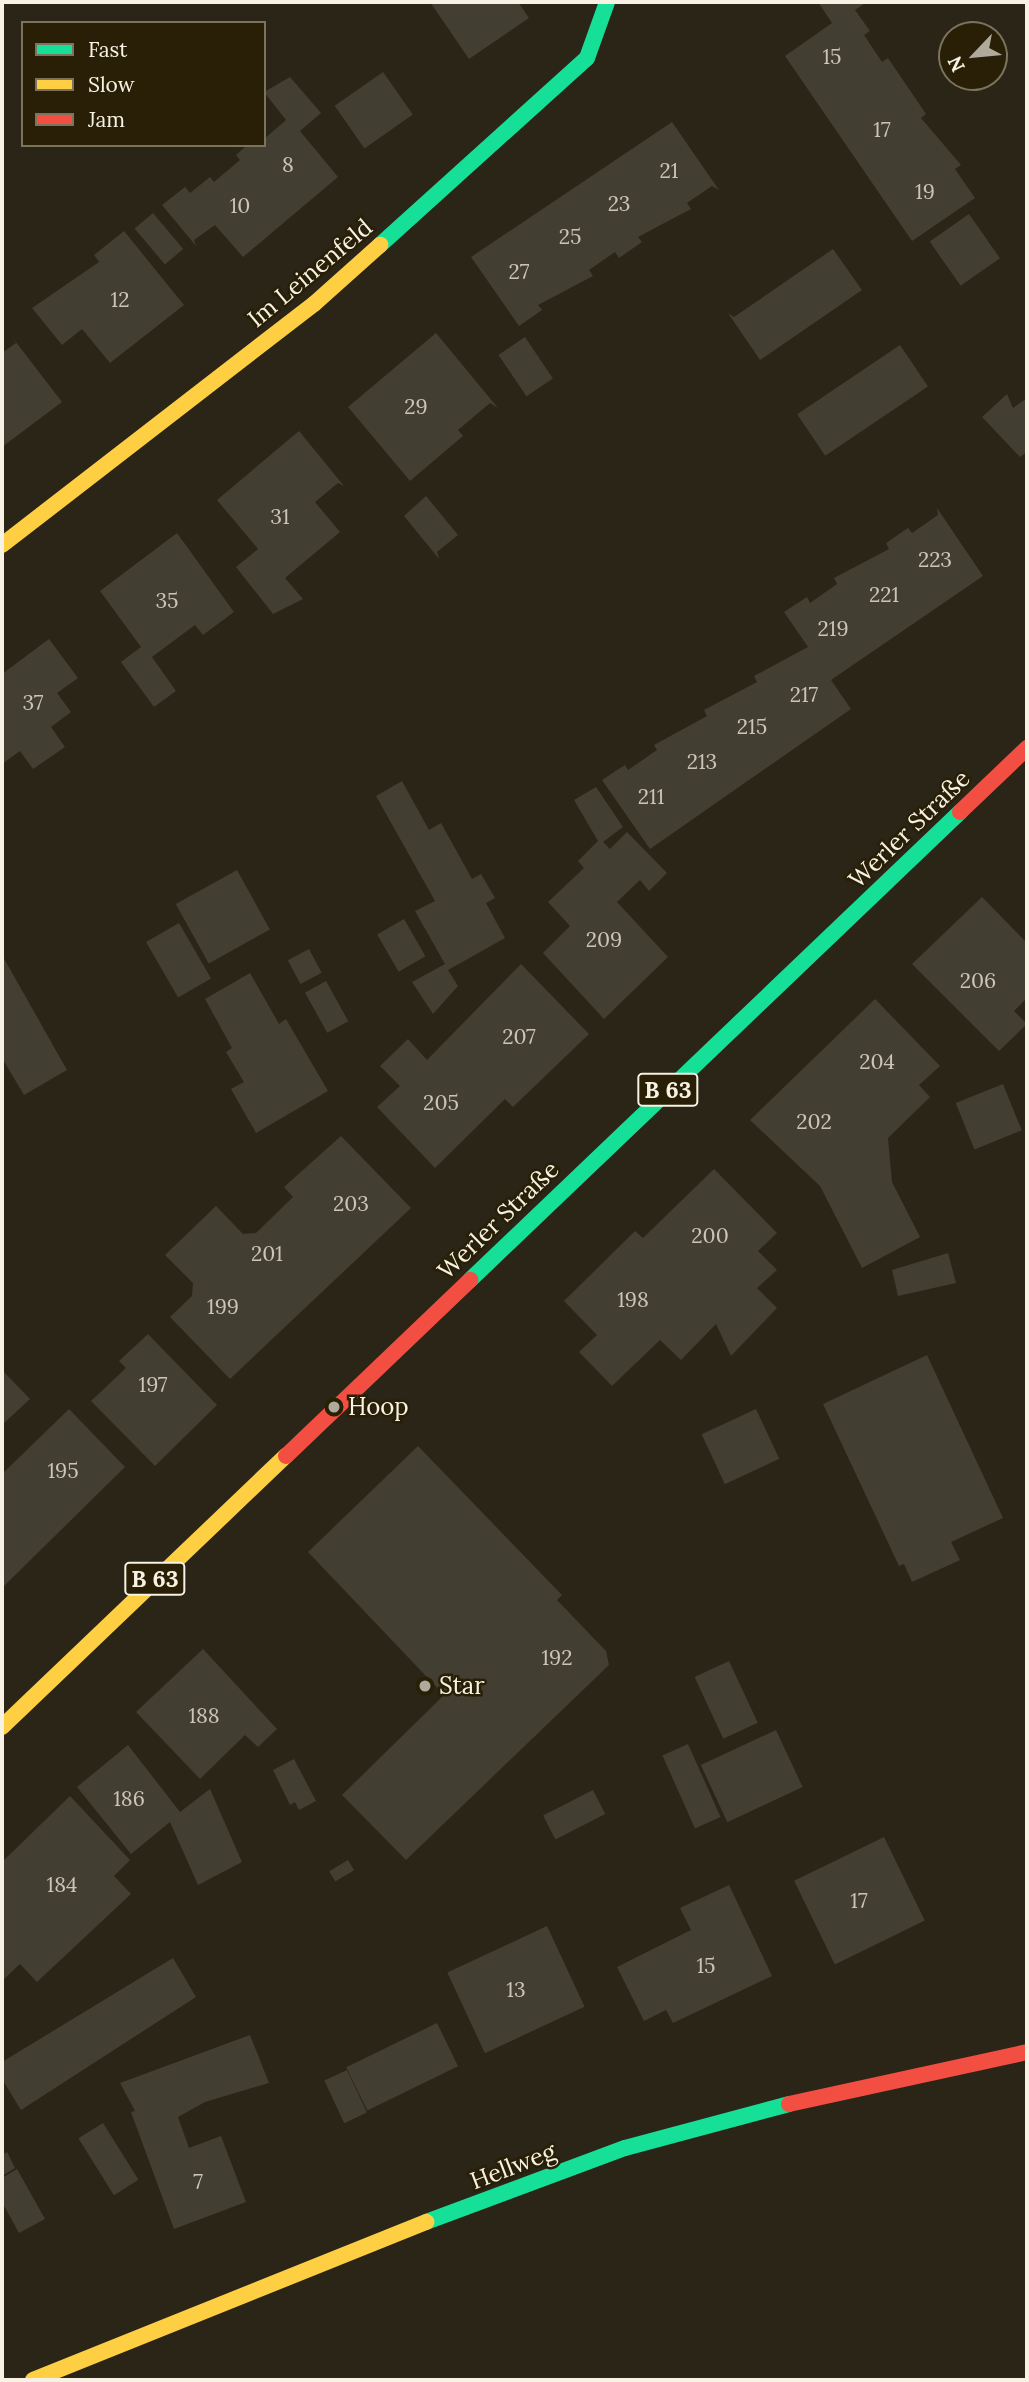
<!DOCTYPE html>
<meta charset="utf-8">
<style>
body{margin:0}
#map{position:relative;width:1029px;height:2382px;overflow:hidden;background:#2a2517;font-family:Lora,serif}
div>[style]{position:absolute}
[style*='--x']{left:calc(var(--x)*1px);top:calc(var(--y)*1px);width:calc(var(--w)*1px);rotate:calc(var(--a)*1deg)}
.building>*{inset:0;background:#423e32;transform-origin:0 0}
.fast>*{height:16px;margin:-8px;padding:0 8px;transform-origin:8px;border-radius:8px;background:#16e098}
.slow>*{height:16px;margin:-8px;padding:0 8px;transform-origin:8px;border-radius:8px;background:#ffcf43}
.jam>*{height:16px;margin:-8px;padding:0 8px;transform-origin:8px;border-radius:8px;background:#f24e42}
.dots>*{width:19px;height:19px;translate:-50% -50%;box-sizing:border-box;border:4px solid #281f06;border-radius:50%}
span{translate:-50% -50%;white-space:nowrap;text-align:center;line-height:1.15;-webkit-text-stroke:5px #281f06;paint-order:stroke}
.number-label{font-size:21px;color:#cac5b7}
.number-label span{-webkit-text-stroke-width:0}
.shield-label span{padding:2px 5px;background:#281f06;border:2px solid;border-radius:5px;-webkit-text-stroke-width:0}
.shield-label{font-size:23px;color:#f7f2e3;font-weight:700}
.street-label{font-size:24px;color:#f7f2e3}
.poi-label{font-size:24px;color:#f7f2e3}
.left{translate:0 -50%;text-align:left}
.frame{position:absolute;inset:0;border:4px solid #f7f2e3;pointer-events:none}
.legend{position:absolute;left:21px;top:21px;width:245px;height:126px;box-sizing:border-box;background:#281f06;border:2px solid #7b735e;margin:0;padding:9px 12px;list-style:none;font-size:21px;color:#f7f2e3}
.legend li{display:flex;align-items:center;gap:14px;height:35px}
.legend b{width:35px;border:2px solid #7b735e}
.north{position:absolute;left:938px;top:21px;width:70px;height:70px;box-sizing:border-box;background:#281f06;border:2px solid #7b735e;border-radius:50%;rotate:244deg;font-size:19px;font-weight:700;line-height:28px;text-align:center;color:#f7f2e3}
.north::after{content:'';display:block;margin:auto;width:24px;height:32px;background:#afaa9c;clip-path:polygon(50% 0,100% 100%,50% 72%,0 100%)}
</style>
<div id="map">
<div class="building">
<div style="clip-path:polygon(430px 2px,518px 2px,529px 18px,469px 59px)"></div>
<div style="clip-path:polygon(818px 2px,867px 2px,855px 10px,870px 31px,864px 35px,882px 62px,888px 58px,926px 114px,921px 118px,961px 165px,955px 169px,975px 198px,912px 241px,785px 56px,832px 23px)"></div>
<div style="left:383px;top:72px;width:52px;height:59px;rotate:55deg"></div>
<div style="clip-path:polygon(290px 77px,321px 113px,300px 131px,338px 177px,243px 257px,215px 225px,194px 240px,196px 246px,162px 205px,185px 187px,190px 193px,210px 177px,214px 182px,240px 160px,236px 155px,247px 145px,264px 145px,264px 139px,286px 120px,264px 92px)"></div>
<div style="clip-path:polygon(672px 122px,719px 190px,712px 186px,687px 203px,691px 209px,638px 237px,642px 242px,619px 258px,615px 252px,589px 270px,593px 276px,538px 305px,542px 310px,519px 326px,471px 257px)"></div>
<div style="left:153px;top:213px;width:47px;height:24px;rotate:50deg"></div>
<div style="left:969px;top:214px;width:54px;height:48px;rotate:55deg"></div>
<div style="clip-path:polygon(124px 231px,184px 305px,110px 363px,82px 329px,62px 345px,32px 308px,99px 262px,94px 255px)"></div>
<div style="clip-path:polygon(833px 249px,862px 290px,760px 360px,728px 313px,734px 317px)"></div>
<div style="clip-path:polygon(436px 333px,498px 408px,490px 403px,458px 430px,463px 436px,410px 481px,348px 407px)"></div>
<div style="clip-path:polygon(12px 337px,62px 402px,2px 447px,2px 353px,16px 343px)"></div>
<div style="left:525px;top:337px;width:50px;height:32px;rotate:56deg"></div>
<div style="left:900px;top:345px;width:50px;height:124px;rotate:56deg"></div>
<div style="clip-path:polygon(1007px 394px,1013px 408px,1027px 398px,1027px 452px,1020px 457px,982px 417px)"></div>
<div style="clip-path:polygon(299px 431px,344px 486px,338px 483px,315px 502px,340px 532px,285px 578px,303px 599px,273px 614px,236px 567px,258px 549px,217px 500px)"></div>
<div style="clip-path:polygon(426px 496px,458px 535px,437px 552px,439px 559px,404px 516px)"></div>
<div style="clip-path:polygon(937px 508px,983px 576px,831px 680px,851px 709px,650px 849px,602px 780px,625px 765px,628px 770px,657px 750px,654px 745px,707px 716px,704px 710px,757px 682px,754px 676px,808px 647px,784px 612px,807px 597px,810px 603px,837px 584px,834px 578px,889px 549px,886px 543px,908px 528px,912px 533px,938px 515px)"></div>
<div style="clip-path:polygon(177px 533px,234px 612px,203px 635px,195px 625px,152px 657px,176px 691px,154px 707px,121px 662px,141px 647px,100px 591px)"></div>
<div style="clip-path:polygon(49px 639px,78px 678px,57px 693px,71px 712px,51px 727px,65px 747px,33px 769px,20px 751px,2px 764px,2px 674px)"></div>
<div style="clip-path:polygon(402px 781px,429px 830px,441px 823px,472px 879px,481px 874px,495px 898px,486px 903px,505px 938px,448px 970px,458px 986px,433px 1014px,412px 982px,445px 964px,415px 911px,435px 901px,376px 796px)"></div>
<div style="clip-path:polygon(596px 787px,623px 827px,603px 842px,610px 849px,627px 832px,667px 873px,649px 891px,640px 880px,617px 902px,668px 957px,604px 1019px,543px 953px,570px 926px,548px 902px,584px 868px,578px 861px,598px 841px,574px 800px)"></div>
<div style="left:237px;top:870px;width:68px;height:70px;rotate:61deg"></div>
<div style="clip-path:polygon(982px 897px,1027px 943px,1027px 998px,1014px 1011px,1027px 1024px,999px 1051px,912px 964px)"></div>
<div style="left:404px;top:919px;width:43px;height:31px;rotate:60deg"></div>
<div style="left:179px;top:923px;width:64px;height:38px;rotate:60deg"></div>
<div style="left:309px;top:949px;width:27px;height:24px;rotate:62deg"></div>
<div style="clip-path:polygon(2px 955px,67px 1070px,24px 1095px,2px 1058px)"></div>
<div style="clip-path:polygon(521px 964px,589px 1034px,513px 1107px,505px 1099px,435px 1168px,377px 1107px,400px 1086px,380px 1066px,408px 1039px,427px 1060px)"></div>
<div style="clip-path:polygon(250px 973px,279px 1024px,286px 1019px,328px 1091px,256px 1133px,231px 1089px,244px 1082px,226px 1052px,232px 1048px,205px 999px)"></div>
<div style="left:326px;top:981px;width:46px;height:24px;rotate:61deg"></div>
<div style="clip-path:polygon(875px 999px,940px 1066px,919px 1085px,930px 1097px,888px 1138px,892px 1182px,920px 1237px,862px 1268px,820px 1186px,750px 1120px)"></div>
<div style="left:1003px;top:1084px;width:50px;height:51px;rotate:68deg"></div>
<div style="clip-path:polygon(341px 1136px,411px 1208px,230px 1379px,170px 1317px,192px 1296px,193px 1283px,165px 1255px,216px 1206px,243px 1234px,256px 1233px,293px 1197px,284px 1187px)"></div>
<div style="clip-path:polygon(714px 1169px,777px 1233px,758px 1251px,777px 1270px,757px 1288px,777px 1308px,731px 1356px,716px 1324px,681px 1360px,660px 1340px,612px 1386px,579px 1352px,597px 1335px,564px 1301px,635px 1231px,643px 1238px)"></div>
<div style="clip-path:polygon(948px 1253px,956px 1283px,898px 1296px,892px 1270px)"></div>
<div style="clip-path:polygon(148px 1334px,217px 1405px,155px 1466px,91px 1401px,126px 1368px,119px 1361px)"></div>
<div style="clip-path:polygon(927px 1355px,1003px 1518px,951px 1542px,960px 1560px,912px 1582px,904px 1564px,899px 1566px,823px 1404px)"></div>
<div style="clip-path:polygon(2px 1370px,30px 1399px,2px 1425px)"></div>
<div style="clip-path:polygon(69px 1409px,125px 1467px,2px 1588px,2px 1474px)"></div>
<div style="left:756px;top:1409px;width:55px;height:60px;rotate:65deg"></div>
<div style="clip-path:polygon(418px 1446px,562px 1595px,557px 1600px,606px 1651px,609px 1665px,406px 1860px,342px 1795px,444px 1695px,308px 1552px)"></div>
<div style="clip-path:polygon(203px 1649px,277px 1729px,258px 1747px,245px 1735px,200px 1779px,136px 1712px)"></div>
<div style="left:729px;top:1661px;width:68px;height:38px;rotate:65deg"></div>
<div style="left:776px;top:1730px;width:63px;height:83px;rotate:65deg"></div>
<div style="left:688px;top:1744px;width:80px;height:28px;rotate:66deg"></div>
<div style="clip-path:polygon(128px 1745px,180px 1812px,210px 1789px,242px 1862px,198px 1885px,170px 1822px,131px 1854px,77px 1787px)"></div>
<div style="clip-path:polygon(294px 1759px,316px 1801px,299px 1810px,295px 1802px,290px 1805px,273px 1770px)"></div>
<div style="left:593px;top:1790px;width:27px;height:56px;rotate:63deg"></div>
<div style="clip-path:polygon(70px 1796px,130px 1860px,114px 1876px,131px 1894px,37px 1982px,20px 1964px,2px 1981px,2px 1862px)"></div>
<div style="left:884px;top:1837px;width:93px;height:100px;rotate:64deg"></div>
<div style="left:348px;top:1860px;width:12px;height:22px;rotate:59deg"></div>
<div style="clip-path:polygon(729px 1885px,772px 1976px,673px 2023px,666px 2010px,644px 2021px,617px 1967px,691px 1930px,680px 1908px)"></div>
<div style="left:547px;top:1926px;width:89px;height:110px;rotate:65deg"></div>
<div style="clip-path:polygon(173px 1958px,196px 1997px,21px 2110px,2px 2079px,2px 2062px)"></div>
<div style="left:437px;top:2023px;width:48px;height:101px;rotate:64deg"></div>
<div style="clip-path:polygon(250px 2035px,269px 2083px,205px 2102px,178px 2117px,189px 2148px,221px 2136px,246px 2202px,174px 2229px,131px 2112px,135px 2111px,120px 2083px)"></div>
<div style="left:347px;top:2070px;width:47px;height:25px;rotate:65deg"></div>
<div style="left:103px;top:2123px;width:67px;height:29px;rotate:58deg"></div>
<div style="clip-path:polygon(7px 2152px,15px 2168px,2px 2176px,2px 2155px)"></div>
<div style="clip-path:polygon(17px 2169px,45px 2219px,19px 2233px,2px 2202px,2px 2178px)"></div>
</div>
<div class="fast">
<div style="--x:380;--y:245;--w:279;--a:-42.1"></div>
<div style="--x:587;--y:58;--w:59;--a:-70.3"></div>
<div style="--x:470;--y:1280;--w:678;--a:-43.68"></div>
<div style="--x:426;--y:2222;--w:212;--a:-20.4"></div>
<div style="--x:625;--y:2148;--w:170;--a:-15"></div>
</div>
<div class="slow">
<div style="--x:2;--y:545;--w:394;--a:-37.7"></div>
<div style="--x:314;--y:304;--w:89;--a:-41.8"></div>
<div style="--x:2;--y:1727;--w:393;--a:-43.7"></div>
<div style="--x:33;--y:2380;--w:424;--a:-21.9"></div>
</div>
<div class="jam">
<div style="--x:960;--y:812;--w:93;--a:-43.7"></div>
<div style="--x:286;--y:1456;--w:255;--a:-43.7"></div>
<div style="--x:789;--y:2104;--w:244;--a:-12.3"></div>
</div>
<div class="dots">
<div style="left:334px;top:1407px;background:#afaa9c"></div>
<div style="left:425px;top:1686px;background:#afaa9c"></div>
</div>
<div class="number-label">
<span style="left:832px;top:57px">15</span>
<span style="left:882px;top:130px">17</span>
<span style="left:288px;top:165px">8</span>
<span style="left:669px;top:171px">21</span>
<span style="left:925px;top:192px">19</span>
<span style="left:619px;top:204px">23</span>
<span style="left:240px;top:206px">10</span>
<span style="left:570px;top:237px">25</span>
<span style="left:519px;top:272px">27</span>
<span style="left:120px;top:300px">12</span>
<span style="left:416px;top:407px">29</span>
<span style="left:280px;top:517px">31</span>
<span style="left:935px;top:560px">223</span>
<span style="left:884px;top:595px">221</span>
<span style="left:167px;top:601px">35</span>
<span style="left:833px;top:629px">219</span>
<span style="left:804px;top:695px">217</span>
<span style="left:33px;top:703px">37</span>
<span style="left:752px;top:727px">215</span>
<span style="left:702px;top:762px">213</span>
<span style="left:651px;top:797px">211</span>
<span style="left:604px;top:940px">209</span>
<span style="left:978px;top:981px">206</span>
<span style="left:519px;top:1037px">207</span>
<span style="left:877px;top:1062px">204</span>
<span style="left:441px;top:1103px">205</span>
<span style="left:814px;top:1122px">202</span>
<span style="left:351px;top:1204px">203</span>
<span style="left:710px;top:1236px">200</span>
<span style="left:267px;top:1254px">201</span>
<span style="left:633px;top:1300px">198</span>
<span style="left:223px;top:1307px">199</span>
<span style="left:153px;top:1385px">197</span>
<span style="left:63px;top:1471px">195</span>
<span style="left:557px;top:1658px">192</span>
<span style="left:204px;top:1716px">188</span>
<span style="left:129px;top:1799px">186</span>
<span style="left:62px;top:1885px">184</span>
<span style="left:859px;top:1901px">17</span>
<span style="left:706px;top:1966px">15</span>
<span style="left:516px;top:1990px">13</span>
<span style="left:198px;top:2182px">7</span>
</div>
<div class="shield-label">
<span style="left:668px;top:1090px">B 63</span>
<span style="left:155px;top:1579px">B 63</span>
</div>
<div class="street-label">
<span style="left:310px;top:273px;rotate:-40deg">Im Leinenfeld</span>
<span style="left:909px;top:829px;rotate:-44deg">Werler Straße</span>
<span style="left:498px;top:1220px;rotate:-44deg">Werler Straße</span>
<span style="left:513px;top:2166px;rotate:-21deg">Hellweg</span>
</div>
<div class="poi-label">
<span class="left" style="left:348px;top:1407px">Hoop</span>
<span class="left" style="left:439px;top:1686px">Star</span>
</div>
<div class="frame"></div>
<ul class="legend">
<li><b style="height:9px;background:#16e098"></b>Fast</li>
<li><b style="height:9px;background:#ffcf43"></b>Slow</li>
<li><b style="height:9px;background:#f24e42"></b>Jam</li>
</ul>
<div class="north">N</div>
</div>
